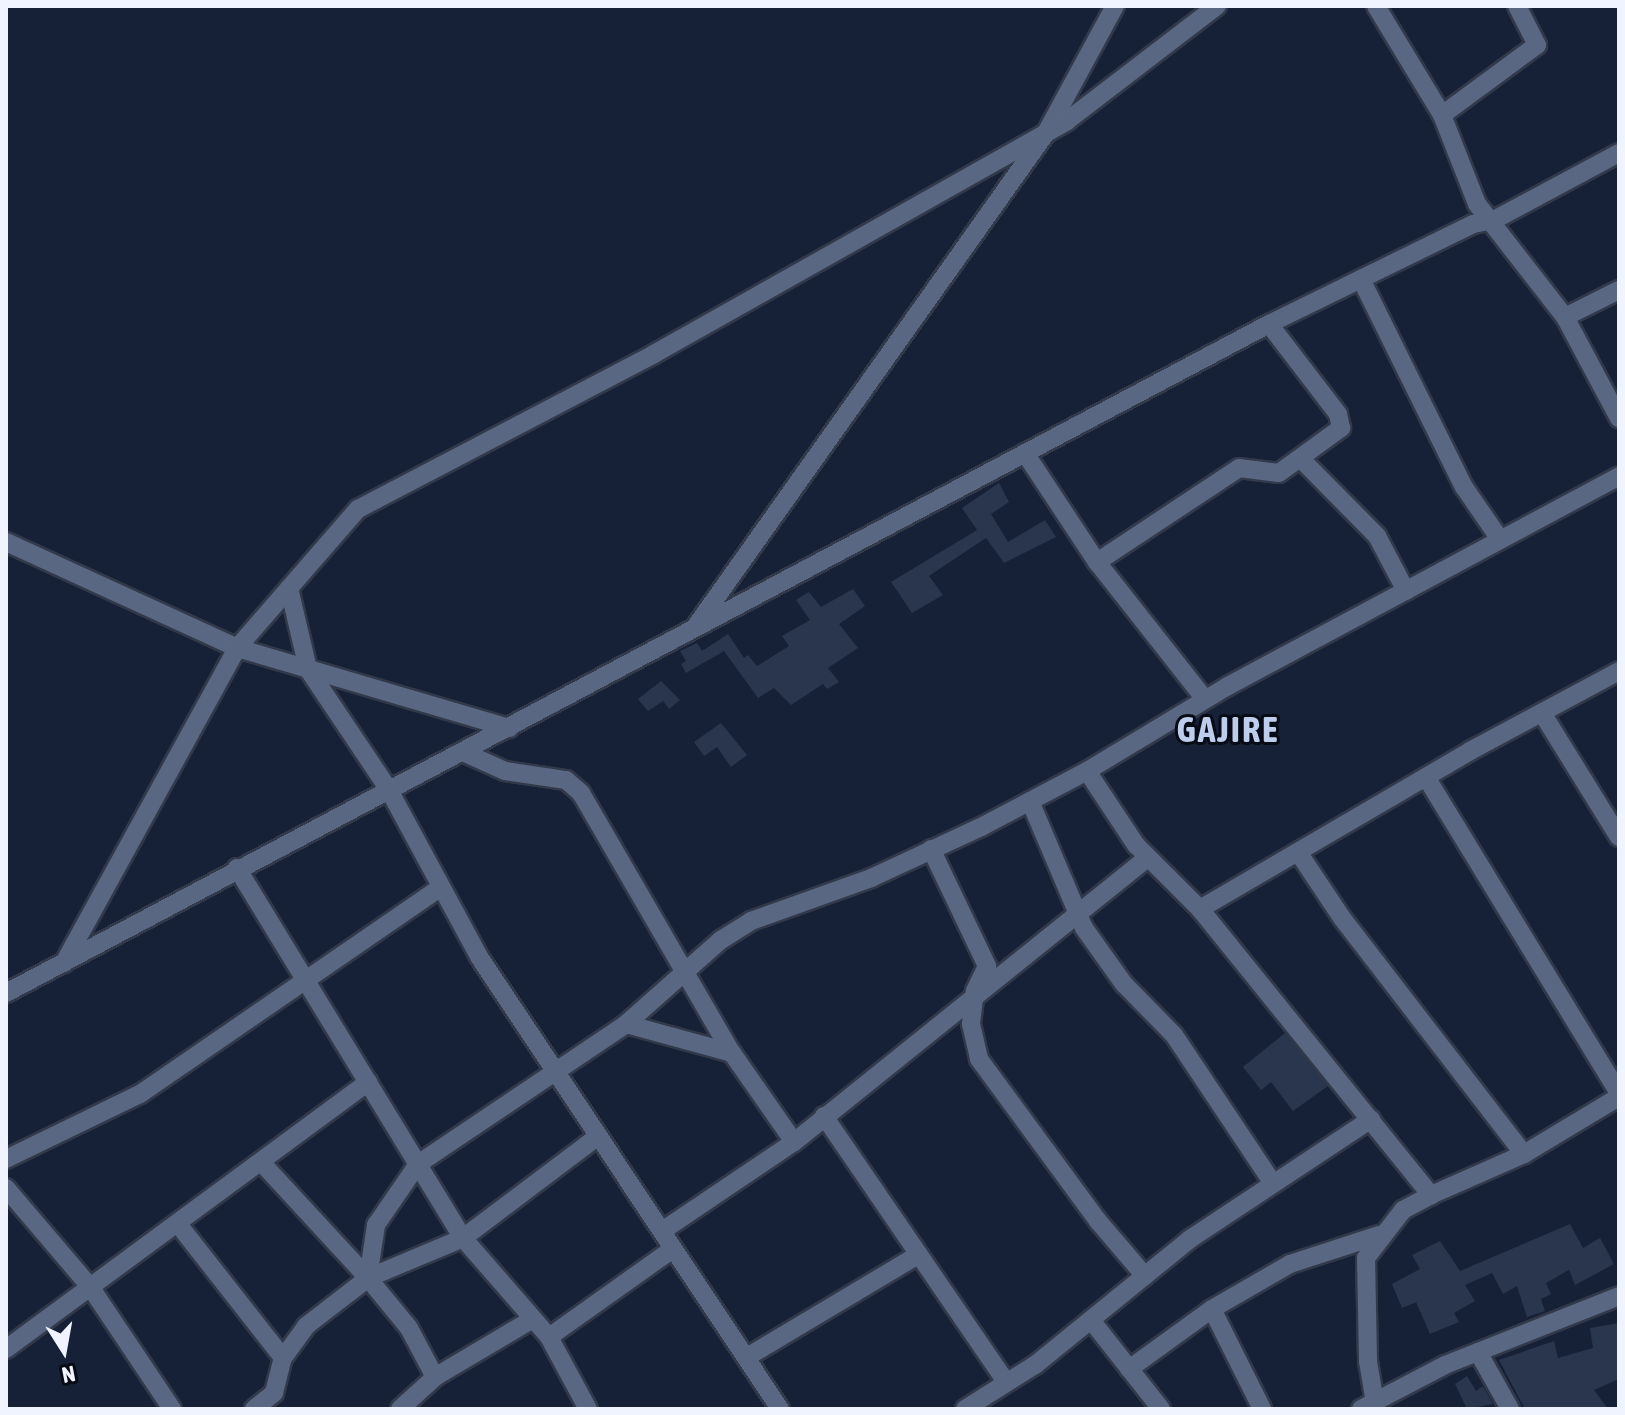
<!DOCTYPE html>
<style>
body{margin:0}
#map{position:relative;width:1625px;height:1415px;overflow:hidden;background:#162138;font-family:"Asap Condensed",sans-serif}
div>[style]{position:absolute}
[style*='--x']{left:calc(var(--x)*1px);top:calc(var(--y)*1px);width:calc(var(--w)*1px);rotate:calc(var(--a)*1deg)}
.building>*{inset:0;background:#2a364e}
.roads{filter:drop-shadow(2px 0 #32394b) drop-shadow(-2px 0 #32394b) drop-shadow(0 2px #32394b) drop-shadow(0 -2px #32394b)}
.minor>*{height:18px;margin:-9px;padding:0 9px;transform-origin:9px;border-radius:9px;background:#5a6782}
span{translate:-50% -50%;white-space:nowrap;text-align:center;line-height:1.15;-webkit-text-stroke:6px #070b15;paint-order:stroke}
.district-label{font-size:36px;color:#bdcdeb;font-weight:700;letter-spacing:2px}
.frame{position:absolute;inset:0;border:8px solid #eff4fe;pointer-events:none}
.north{position:absolute;left:24px;top:1311px;width:80px;height:80px;-webkit-text-stroke:6px #070b15;paint-order:stroke;rotate:169deg;font-size:22px;font-weight:700;line-height:32px;text-align:center;color:#eff4fe}
.north::after{content:'';display:block;margin:auto;width:28px;height:36px;background:#eff4fe;clip-path:polygon(50% 0,100% 100%,50% 72%,0 100%)}
</style>
<div id="map">
<div class="building">
<div style="clip-path:polygon(999px 483px,1009px 502px,991px 514px,1008px 542px,1045px 520px,1056px 537px,1004px 563px,986px 538px,929px 576px,943px 595px,912px 613px,891px 582px,977px 530px,962px 508px)"></div>
<div style="clip-path:polygon(853px 589px,865px 606px,839px 624px,858px 648px,828px 668px,839px 682px,827px 689px,823px 684px,791px 705px,774px 688px,758px 698px,724px 651px,686px 673px,681px 664px,686px 661px,680px 651px,697px 643px,702px 651px,728px 634px,744px 658px,748px 655px,757px 666px,789px 646px,782px 636px,810px 620px,796px 600px,809px 592px,821px 607px)"></div>
<div style="clip-path:polygon(661px 681px,680px 700px,669px 709px,663px 701px,648px 711px,638px 699px)"></div>
<div style="clip-path:polygon(721px 723px,747px 755px,731px 767px,717px 747px,704px 756px,694px 742px)"></div>
<div style="clip-path:polygon(1285px 1033px,1328px 1086px,1293px 1111px,1271px 1082px,1261px 1090px,1243px 1067px)"></div>
<div style="clip-path:polygon(1570px 1224px,1583px 1248px,1600px 1238px,1614px 1264px,1575px 1285px,1569px 1270px,1546px 1283px,1551px 1294px,1541px 1299px,1545px 1311px,1527px 1317px,1517px 1286px,1503px 1294px,1492px 1273px,1465px 1285px,1475px 1301px,1454px 1313px,1459px 1322px,1430px 1334px,1416px 1302px,1402px 1308px,1392px 1284px,1420px 1269px,1412px 1255px,1440px 1241px,1460px 1271px)"></div>
<div style="clip-path:polygon(1619px 1323px,1619px 1379px,1594px 1390px,1608px 1409px,1525px 1409px,1499px 1360px,1554px 1341px,1558px 1358px,1593px 1348px,1590px 1328px)"></div>
<div style="clip-path:polygon(1467px 1376px,1476px 1391px,1483px 1386px,1493px 1404px,1467px 1409px,1455px 1384px)"></div>
</div>
<div class="roads">
<div class="minor">
<div style="--x:1376;--y:6;--w:127;--a:58.8"></div>
<div style="--x:1442;--y:115;--w:96;--a:68.5"></div>
<div style="--x:1477;--y:204;--w:143;--a:52.1"></div>
<div style="--x:1565;--y:317;--w:115;--a:61.9"></div>
<div style="--x:1442;--y:115;--w:118;--a:-36.4"></div>
<div style="--x:1537;--y:45;--w:44;--a:-117.1"></div>
<div style="--x:1361;--y:279;--w:232;--a:63.7"></div>
<div style="--x:1464;--y:487;--w:62;--a:55.5"></div>
<div style="--x:1565;--y:317;--w:60;--a:-26.6"></div>
<div style="--x:1025;--y:453;--w:131;--a:56.6"></div>
<div style="--x:1097;--y:562;--w:174;--a:51.8"></div>
<div style="--x:1302;--y:460;--w:107;--a:45.4"></div>
<div style="--x:1377;--y:536;--w:62;--a:62.2"></div>
<div style="--x:6;--y:542;--w:254;--a:24.6"></div>
<div style="--x:237;--y:648;--w:284;--a:16.4"></div>
<div style="--x:1097;--y:562;--w:170;--a:-33.5"></div>
<div style="--x:1239;--y:468;--w:40;--a:7.1"></div>
<div style="--x:1279;--y:473;--w:77;--a:-36"></div>
<div style="--x:1341;--y:428;--w:14;--a:-102"></div>
<div style="--x:1338;--y:414;--w:113;--a:-127.5"></div>
<div style="--x:289;--y:588;--w:83;--a:76.8"></div>
<div style="--x:308;--y:669;--w:146;--a:56.2"></div>
<div style="--x:389;--y:790;--w:191;--a:61.6"></div>
<div style="--x:480;--y:958;--w:542;--a:56.37"></div>
<div style="--x:696;--y:626;--w:605;--a:-54.63"></div>
<div style="--x:1046;--y:133;--w:145;--a:-61.5"></div>
<div style="--x:1542;--y:713;--w:146;--a:58.2"></div>
<div style="--x:463;--y:752;--w:46;--a:24.3"></div>
<div style="--x:505;--y:771;--w:62;--a:8.4"></div>
<div style="--x:566;--y:780;--w:20;--a:41"></div>
<div style="--x:581;--y:793;--w:301;--a:59.9"></div>
<div style="--x:732;--y:1053;--w:108;--a:55.1"></div>
<div style="--x:1087;--y:771;--w:89;--a:56.5"></div>
<div style="--x:1136;--y:845;--w:91;--a:45"></div>
<div style="--x:1200;--y:909;--w:368;--a:51.1"></div>
<div style="--x:1431;--y:1195;--w:102;--a:-23.8"></div>
<div style="--x:1426;--y:777;--w:370;--a:58.6"></div>
<div style="--x:1030;--y:801;--w:138;--a:67"></div>
<div style="--x:1084;--y:928;--w:69;--a:54.5"></div>
<div style="--x:1124;--y:984;--w:71;--a:45.6"></div>
<div style="--x:1174;--y:1035;--w:177;--a:56.3"></div>
<div style="--x:931;--y:849;--w:130;--a:64.4"></div>
<div style="--x:987;--y:966;--w:28;--a:116"></div>
<div style="--x:975;--y:991;--w:33;--a:97"></div>
<div style="--x:971;--y:1024;--w:36;--a:77"></div>
<div style="--x:979;--y:1059;--w:201;--a:53.7"></div>
<div style="--x:1098;--y:1221;--w:72;--a:49.5"></div>
<div style="--x:1298;--y:852;--w:79;--a:56.3"></div>
<div style="--x:1342;--y:918;--w:298;--a:52.4"></div>
<div style="--x:1524;--y:1154;--w:111;--a:-31"></div>
<div style="--x:237;--y:868;--w:434;--a:58.6"></div>
<div style="--x:463;--y:1238;--w:131;--a:49"></div>
<div style="--x:549;--y:1337;--w:82;--a:61.6"></div>
<div style="--x:1200;--y:909;--w:313;--a:-30.3"></div>
<div style="--x:1470;--y:751;--w:169;--a:-28.2"></div>
<div style="--x:64;--y:963;--w:359;--a:-61.2"></div>
<div style="--x:237;--y:648;--w:184;--a:-49"></div>
<div style="--x:358;--y:509;--w:334;--a:-27.6"></div>
<div style="--x:654;--y:354;--w:474;--a:-29.4"></div>
<div style="--x:1067;--y:121;--w:189;--a:-37.5"></div>
<div style="--x:6;--y:993;--w:1429;--a:-27.91"></div>
<div style="--x:1269;--y:324;--w:227;--a:-26.1"></div>
<div style="--x:1473;--y:224;--w:21;--a:-11"></div>
<div style="--x:1494;--y:220;--w:142;--a:-28.2"></div>
<div style="--x:626;--y:1024;--w:110;--a:15.3"></div>
<div style="--x:824;--y:1116;--w:320;--a:55.6"></div>
<div style="--x:6;--y:1159;--w:149;--a:-25.9"></div>
<div style="--x:140;--y:1094;--w:365;--a:-34.5"></div>
<div style="--x:261;--y:1162;--w:158;--a:47.3"></div>
<div style="--x:6;--y:1188;--w:131;--a:49.6"></div>
<div style="--x:91;--y:1288;--w:146;--a:56.2"></div>
<div style="--x:178;--y:1224;--w:170;--a:51.9"></div>
<div style="--x:662;--y:1231;--w:159;--a:-34"></div>
<div style="--x:794;--y:1142;--w:454;--a:-38.8"></div>
<div style="--x:1212;--y:1309;--w:112;--a:63.4"></div>
<div style="--x:1091;--y:1320;--w:113;--a:51.8"></div>
<div style="--x:549;--y:1337;--w:152;--a:-35.4"></div>
<div style="--x:6;--y:1349;--w:450;--a:-36.4"></div>
<div style="--x:1478;--y:1352;--w:65;--a:60.7"></div>
<div style="--x:747;--y:1357;--w:199;--a:-30.8"></div>
<div style="--x:1129;--y:1369;--w:102;--a:-35.9"></div>
<div style="--x:1212;--y:1309;--w:90;--a:-30"></div>
<div style="--x:1290;--y:1264;--w:94;--a:-18"></div>
<div style="--x:435;--y:1377;--w:55;--a:-118"></div>
<div style="--x:409;--y:1328;--w:65;--a:-129.4"></div>
<div style="--x:368;--y:1278;--w:103;--a:-22.8"></div>
<div style="--x:463;--y:1238;--w:168;--a:-37"></div>
<div style="--x:254;--y:1409;--w:26;--a:-39"></div>
<div style="--x:274;--y:1393;--w:36;--a:-76"></div>
<div style="--x:283;--y:1358;--w:39;--a:-54"></div>
<div style="--x:306;--y:1326;--w:78;--a:-37.7"></div>
<div style="--x:368;--y:1278;--w:54;--a:-81.4"></div>
<div style="--x:376;--y:1225;--w:74;--a:-55.5"></div>
<div style="--x:418;--y:1164;--w:251;--a:-33.9"></div>
<div style="--x:626;--y:1024;--w:127;--a:-41.5"></div>
<div style="--x:721;--y:940;--w:36;--a:-32"></div>
<div style="--x:751;--y:921;--w:127;--a:-19.7"></div>
<div style="--x:871;--y:878;--w:121;--a:-24.9"></div>
<div style="--x:981;--y:827;--w:120;--a:-27.8"></div>
<div style="--x:1087;--y:771;--w:165;--a:-31.1"></div>
<div style="--x:1228;--y:686;--w:444;--a:-28.2"></div>
<div style="--x:400;--y:1409;--w:47;--a:-42.4"></div>
<div style="--x:435;--y:1377;--w:112;--a:-30.7"></div>
<div style="--x:965;--y:1409;--w:83;--a:-32.2"></div>
<div style="--x:1035;--y:1365;--w:200;--a:-39.1"></div>
<div style="--x:1190;--y:1239;--w:217;--a:-33.5"></div>
<div style="--x:1361;--y:1409;--w:95;--a:-27.6"></div>
<div style="--x:1445;--y:1365;--w:187;--a:-21.6"></div>
<div style="--x:1376;--y:1409;--w:49;--a:-99.5"></div>
<div style="--x:1368;--y:1361;--w:103;--a:-91.1"></div>
<div style="--x:1366;--y:1258;--w:61;--a:-52.4"></div>
<div style="--x:1403;--y:1210;--w:32;--a:-28"></div>
</div>
</div>
<div class="district-label">
<span style="left:1228px;top:730px">GAJIRE</span>
</div>
<div class="frame"></div>
<div class="north">N</div>
</div>
